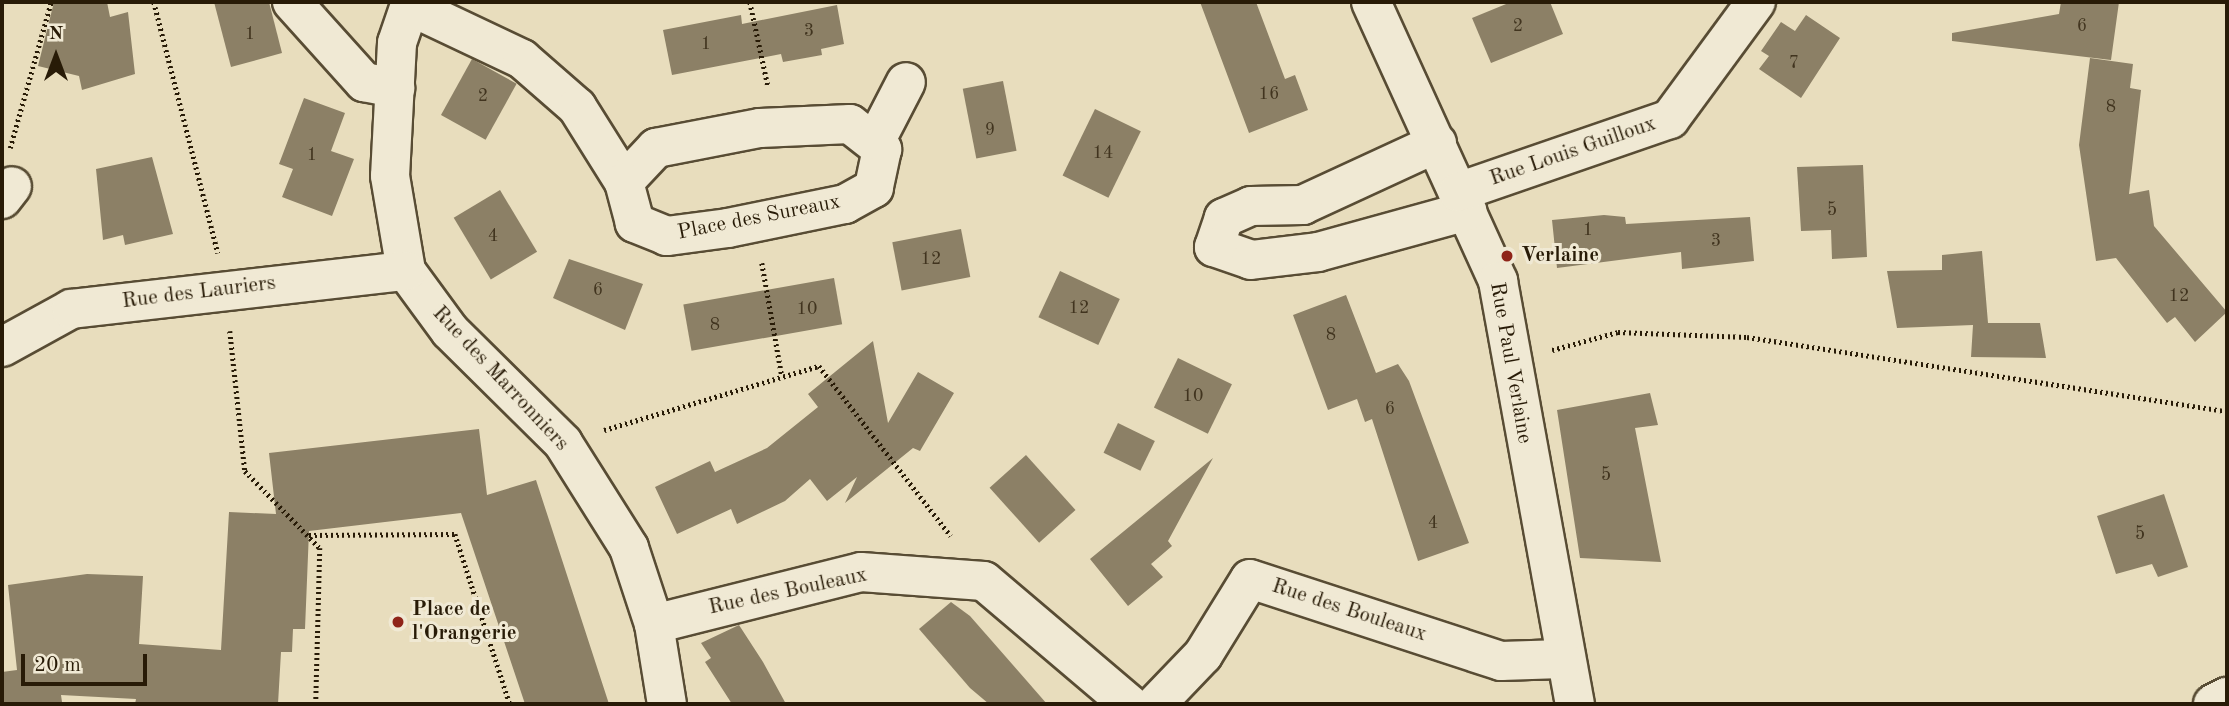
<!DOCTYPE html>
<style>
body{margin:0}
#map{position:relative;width:2229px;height:706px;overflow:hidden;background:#e8ddbd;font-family:"Old Standard TT",serif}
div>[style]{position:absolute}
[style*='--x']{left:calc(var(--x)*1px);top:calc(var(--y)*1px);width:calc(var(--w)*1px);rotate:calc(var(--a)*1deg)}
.building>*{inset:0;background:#8c8066;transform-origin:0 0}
.path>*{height:4.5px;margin-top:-2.25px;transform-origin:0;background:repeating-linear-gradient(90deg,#281b07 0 2px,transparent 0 5.5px)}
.roads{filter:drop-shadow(2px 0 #584c34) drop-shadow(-2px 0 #584c34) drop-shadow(0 2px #584c34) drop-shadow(0 -2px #584c34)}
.minor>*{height:38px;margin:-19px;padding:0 19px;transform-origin:19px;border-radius:19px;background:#f0e9d4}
.dots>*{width:19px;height:19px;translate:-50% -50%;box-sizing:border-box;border:4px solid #f0e9d4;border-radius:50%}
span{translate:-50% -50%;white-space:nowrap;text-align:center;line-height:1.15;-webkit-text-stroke:6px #f0e9d4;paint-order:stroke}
.number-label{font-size:18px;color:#41341f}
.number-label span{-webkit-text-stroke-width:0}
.street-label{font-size:21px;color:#281b07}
.poi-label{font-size:21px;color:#281b07;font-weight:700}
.left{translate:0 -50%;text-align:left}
.frame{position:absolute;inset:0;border:4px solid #281b07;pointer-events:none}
.north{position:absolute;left:21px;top:21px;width:70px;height:70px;-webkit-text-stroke:5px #f0e9d4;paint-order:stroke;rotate:0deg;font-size:19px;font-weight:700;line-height:28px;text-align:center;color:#281b07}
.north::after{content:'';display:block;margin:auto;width:24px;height:32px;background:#281b07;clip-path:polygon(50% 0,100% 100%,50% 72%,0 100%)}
.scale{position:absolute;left:21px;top:654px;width:126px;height:32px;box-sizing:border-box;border:4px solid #281b07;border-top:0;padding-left:9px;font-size:21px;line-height:24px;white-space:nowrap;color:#281b07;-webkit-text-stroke:5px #f0e9d4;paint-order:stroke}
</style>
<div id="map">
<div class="building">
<div style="clip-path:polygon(54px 2px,107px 2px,110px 17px,128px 12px,135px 74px,82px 90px,79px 76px,38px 66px)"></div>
<div style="clip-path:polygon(214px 2px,269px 2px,282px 53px,231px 67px)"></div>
<div style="clip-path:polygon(1200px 2px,1256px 2px,1285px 79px,1295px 75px,1308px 110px,1249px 133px)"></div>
<div style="clip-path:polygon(1511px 2px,1550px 2px,1563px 34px,1491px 63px,1472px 18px)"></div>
<div style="clip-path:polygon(2061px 2px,2119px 2px,2111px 60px,1952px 41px,1952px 33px,2059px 14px)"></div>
<div style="clip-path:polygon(837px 5px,844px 44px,821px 49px,822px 55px,783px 62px,781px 54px,672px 75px,663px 30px,741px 15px,742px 24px)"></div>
<div style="clip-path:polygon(1806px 15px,1840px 38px,1801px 98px,1759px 69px,1769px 56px,1761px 51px,1781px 22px,1795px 31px)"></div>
<div style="clip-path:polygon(2090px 58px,2133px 64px,2130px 88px,2141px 90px,2129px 194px,2149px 190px,2154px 226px,2227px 312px,2195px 342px,2175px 317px,2167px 323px,2116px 258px,2096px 261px,2079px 145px)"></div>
<div style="left:472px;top:59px;width:51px;height:64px;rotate:29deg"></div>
<div style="left:1003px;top:81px;width:71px;height:41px;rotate:79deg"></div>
<div style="clip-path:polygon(304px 98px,345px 113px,331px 151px,354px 159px,332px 216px,282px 197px,293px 169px,279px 164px)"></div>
<div style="left:1095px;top:109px;width:51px;height:74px;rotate:26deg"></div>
<div style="clip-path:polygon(152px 157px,173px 234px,125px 245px,123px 235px,103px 240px,96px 169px)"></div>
<div style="clip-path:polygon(1863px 165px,1867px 257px,1832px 259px,1831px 230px,1801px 231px,1797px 167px)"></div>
<div style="left:500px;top:190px;width:72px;height:54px;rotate:59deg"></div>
<div style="clip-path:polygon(1604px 215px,1625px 217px,1626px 224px,1750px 217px,1754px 261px,1682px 269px,1681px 252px,1557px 268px,1552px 220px)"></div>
<div style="left:961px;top:229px;width:49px;height:70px;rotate:79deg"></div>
<div style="clip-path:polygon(1982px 251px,1988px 323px,2040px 323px,2046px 358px,1971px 357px,1973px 325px,1897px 328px,1887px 271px,1942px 270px,1942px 255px)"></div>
<div style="clip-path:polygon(569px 259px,643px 284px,625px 330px,553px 298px)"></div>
<div style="left:1060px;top:271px;width:66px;height:51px;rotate:25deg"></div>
<div style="left:834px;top:278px;width:47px;height:153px;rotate:80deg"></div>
<div style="clip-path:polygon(1346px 295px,1376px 373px,1398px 364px,1409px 381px,1469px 543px,1418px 561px,1372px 419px,1365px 422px,1357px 399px,1328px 410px,1293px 315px)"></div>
<div style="clip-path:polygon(873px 341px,888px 423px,918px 372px,954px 393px,920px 451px,913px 448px,845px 503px,857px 477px,827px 501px,810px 479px,785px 501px,737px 524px,731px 509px,677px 534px,655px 487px,710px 461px,715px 472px,767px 448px,818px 407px,808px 394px)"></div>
<div style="left:1178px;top:358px;width:60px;height:55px;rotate:26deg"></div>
<div style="clip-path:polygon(1650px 393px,1658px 425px,1635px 428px,1661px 562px,1580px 558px,1557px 410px)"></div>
<div style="left:1118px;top:423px;width:41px;height:33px;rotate:26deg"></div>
<div style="clip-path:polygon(479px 429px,487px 495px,536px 480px,609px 704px,525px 704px,461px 513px,309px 531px,305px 629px,293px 629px,292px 652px,281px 652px,278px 704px,135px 704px,136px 699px,61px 695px,62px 702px,2px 704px,2px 672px,17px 670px,8px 585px,87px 574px,143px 576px,139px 644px,221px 650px,229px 512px,276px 514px,269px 453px)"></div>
<div style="left:1026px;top:455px;width:74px;height:49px;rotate:48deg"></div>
<div style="clip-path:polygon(1213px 458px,1168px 541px,1172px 546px,1151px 564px,1163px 577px,1128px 606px,1090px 559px)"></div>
<div style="clip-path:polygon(2164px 494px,2188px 567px,2158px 577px,2152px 564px,2116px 574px,2097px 516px)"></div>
<div style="clip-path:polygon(951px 602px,970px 616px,1047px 704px,989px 704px,970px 688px,919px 629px)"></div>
<div style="clip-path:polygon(739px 625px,763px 662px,786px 704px,732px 704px,705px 662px,711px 658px,701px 643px)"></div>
</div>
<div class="path">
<div style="--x:154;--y:2;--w:259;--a:75.7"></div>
<div style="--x:750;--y:2;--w:86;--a:77.9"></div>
<div style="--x:10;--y:148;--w:152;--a:-74.3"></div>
<div style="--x:762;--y:263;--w:115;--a:80"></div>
<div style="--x:230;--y:331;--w:141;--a:83.9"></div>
<div style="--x:245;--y:471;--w:107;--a:45.8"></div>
<div style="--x:320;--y:548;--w:156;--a:91.5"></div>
<div style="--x:1552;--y:350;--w:68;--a:-15.3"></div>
<div style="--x:1618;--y:332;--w:129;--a:2.2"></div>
<div style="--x:1747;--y:337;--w:486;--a:8.8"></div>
<div style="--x:604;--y:430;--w:224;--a:-16.6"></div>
<div style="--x:819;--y:366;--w:215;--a:52.2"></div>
<div style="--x:309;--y:535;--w:146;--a:-0.4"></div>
<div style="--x:455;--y:534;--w:179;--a:72.1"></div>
</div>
<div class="roads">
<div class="minor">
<div style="--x:292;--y:2;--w:108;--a:48"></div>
<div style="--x:364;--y:82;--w:32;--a:11"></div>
<div style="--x:411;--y:2;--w:43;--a:108.9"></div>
<div style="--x:397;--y:43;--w:133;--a:93"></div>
<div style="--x:390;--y:176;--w:96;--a:80.4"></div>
<div style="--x:406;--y:271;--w:74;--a:53.7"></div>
<div style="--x:450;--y:331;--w:159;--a:44.7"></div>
<div style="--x:563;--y:443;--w:124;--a:57.8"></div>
<div style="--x:629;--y:548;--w:80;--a:71.8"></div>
<div style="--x:654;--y:624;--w:81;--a:80.8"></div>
<div style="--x:1371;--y:2;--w:307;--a:65.5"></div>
<div style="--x:1498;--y:281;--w:430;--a:79.7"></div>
<div style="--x:410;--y:6;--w:124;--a:25.3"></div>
<div style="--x:522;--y:59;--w:73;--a:41.1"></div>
<div style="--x:577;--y:107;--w:89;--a:57.9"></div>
<div style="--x:624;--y:182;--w:47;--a:-46.7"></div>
<div style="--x:656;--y:148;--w:106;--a:-10.9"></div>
<div style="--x:760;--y:128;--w:90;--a:-2.5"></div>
<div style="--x:850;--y:124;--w:41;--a:38"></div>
<div style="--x:882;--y:149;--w:40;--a:102"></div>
<div style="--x:874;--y:188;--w:33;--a:151"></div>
<div style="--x:845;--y:204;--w:119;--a:168.4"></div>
<div style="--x:728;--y:228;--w:62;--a:172.5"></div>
<div style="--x:667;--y:236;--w:35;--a:-158"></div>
<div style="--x:635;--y:223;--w:42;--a:-105"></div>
<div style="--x:876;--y:140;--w:65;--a:-62.7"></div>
<div style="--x:1437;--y:143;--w:148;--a:155.2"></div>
<div style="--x:1303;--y:205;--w:52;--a:178.9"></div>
<div style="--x:1251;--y:206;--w:30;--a:156"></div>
<div style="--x:1224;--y:218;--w:31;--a:109"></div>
<div style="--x:1214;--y:247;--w:39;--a:19"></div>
<div style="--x:1251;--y:260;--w:67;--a:-6.8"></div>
<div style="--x:1318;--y:252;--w:155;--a:-15.4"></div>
<div style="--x:1458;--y:192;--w:224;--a:-19"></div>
<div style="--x:1670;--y:119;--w:145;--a:-53.7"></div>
<div style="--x:2;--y:199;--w:16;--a:-52"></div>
<div style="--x:2;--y:347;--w:79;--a:-28.8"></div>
<div style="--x:71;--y:309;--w:337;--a:-6.5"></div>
<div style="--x:654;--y:624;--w:213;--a:-14.1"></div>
<div style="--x:861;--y:572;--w:123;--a:4.2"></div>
<div style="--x:984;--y:581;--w:190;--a:40.3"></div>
<div style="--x:1156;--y:704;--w:68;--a:-46.2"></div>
<div style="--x:1203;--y:655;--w:89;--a:-58.3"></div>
<div style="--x:1250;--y:579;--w:264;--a:18.1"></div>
<div style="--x:1501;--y:661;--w:61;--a:-1.9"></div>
<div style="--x:2213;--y:704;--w:16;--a:-27"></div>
</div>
</div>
<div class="dots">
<div style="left:1507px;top:256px;background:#8f2418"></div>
<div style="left:398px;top:622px;background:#8f2418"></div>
</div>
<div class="number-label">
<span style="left:1518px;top:26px">2</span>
<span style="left:2082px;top:26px">6</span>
<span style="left:809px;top:31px">3</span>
<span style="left:250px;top:34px">1</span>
<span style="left:706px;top:44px">1</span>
<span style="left:1794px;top:63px">7</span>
<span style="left:1269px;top:94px">16</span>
<span style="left:483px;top:96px">2</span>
<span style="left:2111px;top:107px">8</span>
<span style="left:990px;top:130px">9</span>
<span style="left:1103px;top:153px">14</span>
<span style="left:312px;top:155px">1</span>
<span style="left:1832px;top:210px">5</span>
<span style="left:1588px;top:230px">1</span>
<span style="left:493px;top:236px">4</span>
<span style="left:1716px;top:241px">3</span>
<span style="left:931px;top:259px">12</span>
<span style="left:598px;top:290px">6</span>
<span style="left:2179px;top:296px">12</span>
<span style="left:1079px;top:308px">12</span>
<span style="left:807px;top:309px">10</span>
<span style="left:715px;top:325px">8</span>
<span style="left:1331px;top:335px">8</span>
<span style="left:1193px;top:396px">10</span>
<span style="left:1390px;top:409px">6</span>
<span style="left:1606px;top:475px">5</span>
<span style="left:1433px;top:523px">4</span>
<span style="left:2140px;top:534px">5</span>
</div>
<div class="street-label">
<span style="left:1573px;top:152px;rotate:-19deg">Rue Louis Guilloux</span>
<span style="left:759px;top:218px;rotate:-11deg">Place des Sureaux</span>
<span style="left:199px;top:293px;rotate:-7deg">Rue des Lauriers</span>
<span style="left:1510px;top:363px;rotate:80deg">Rue Paul Verlaine</span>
<span style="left:500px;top:379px;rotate:47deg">Rue des Marronniers</span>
<span style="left:788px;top:592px;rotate:-12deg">Rue des Bouleaux</span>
<span style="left:1349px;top:611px;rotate:18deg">Rue des Bouleaux</span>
</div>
<div class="poi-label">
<span class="left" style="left:1521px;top:256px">Verlaine</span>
<span class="left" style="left:412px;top:622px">Place de<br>l'Orangerie</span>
</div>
<div class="frame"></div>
<div class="north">N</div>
<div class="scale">20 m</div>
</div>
